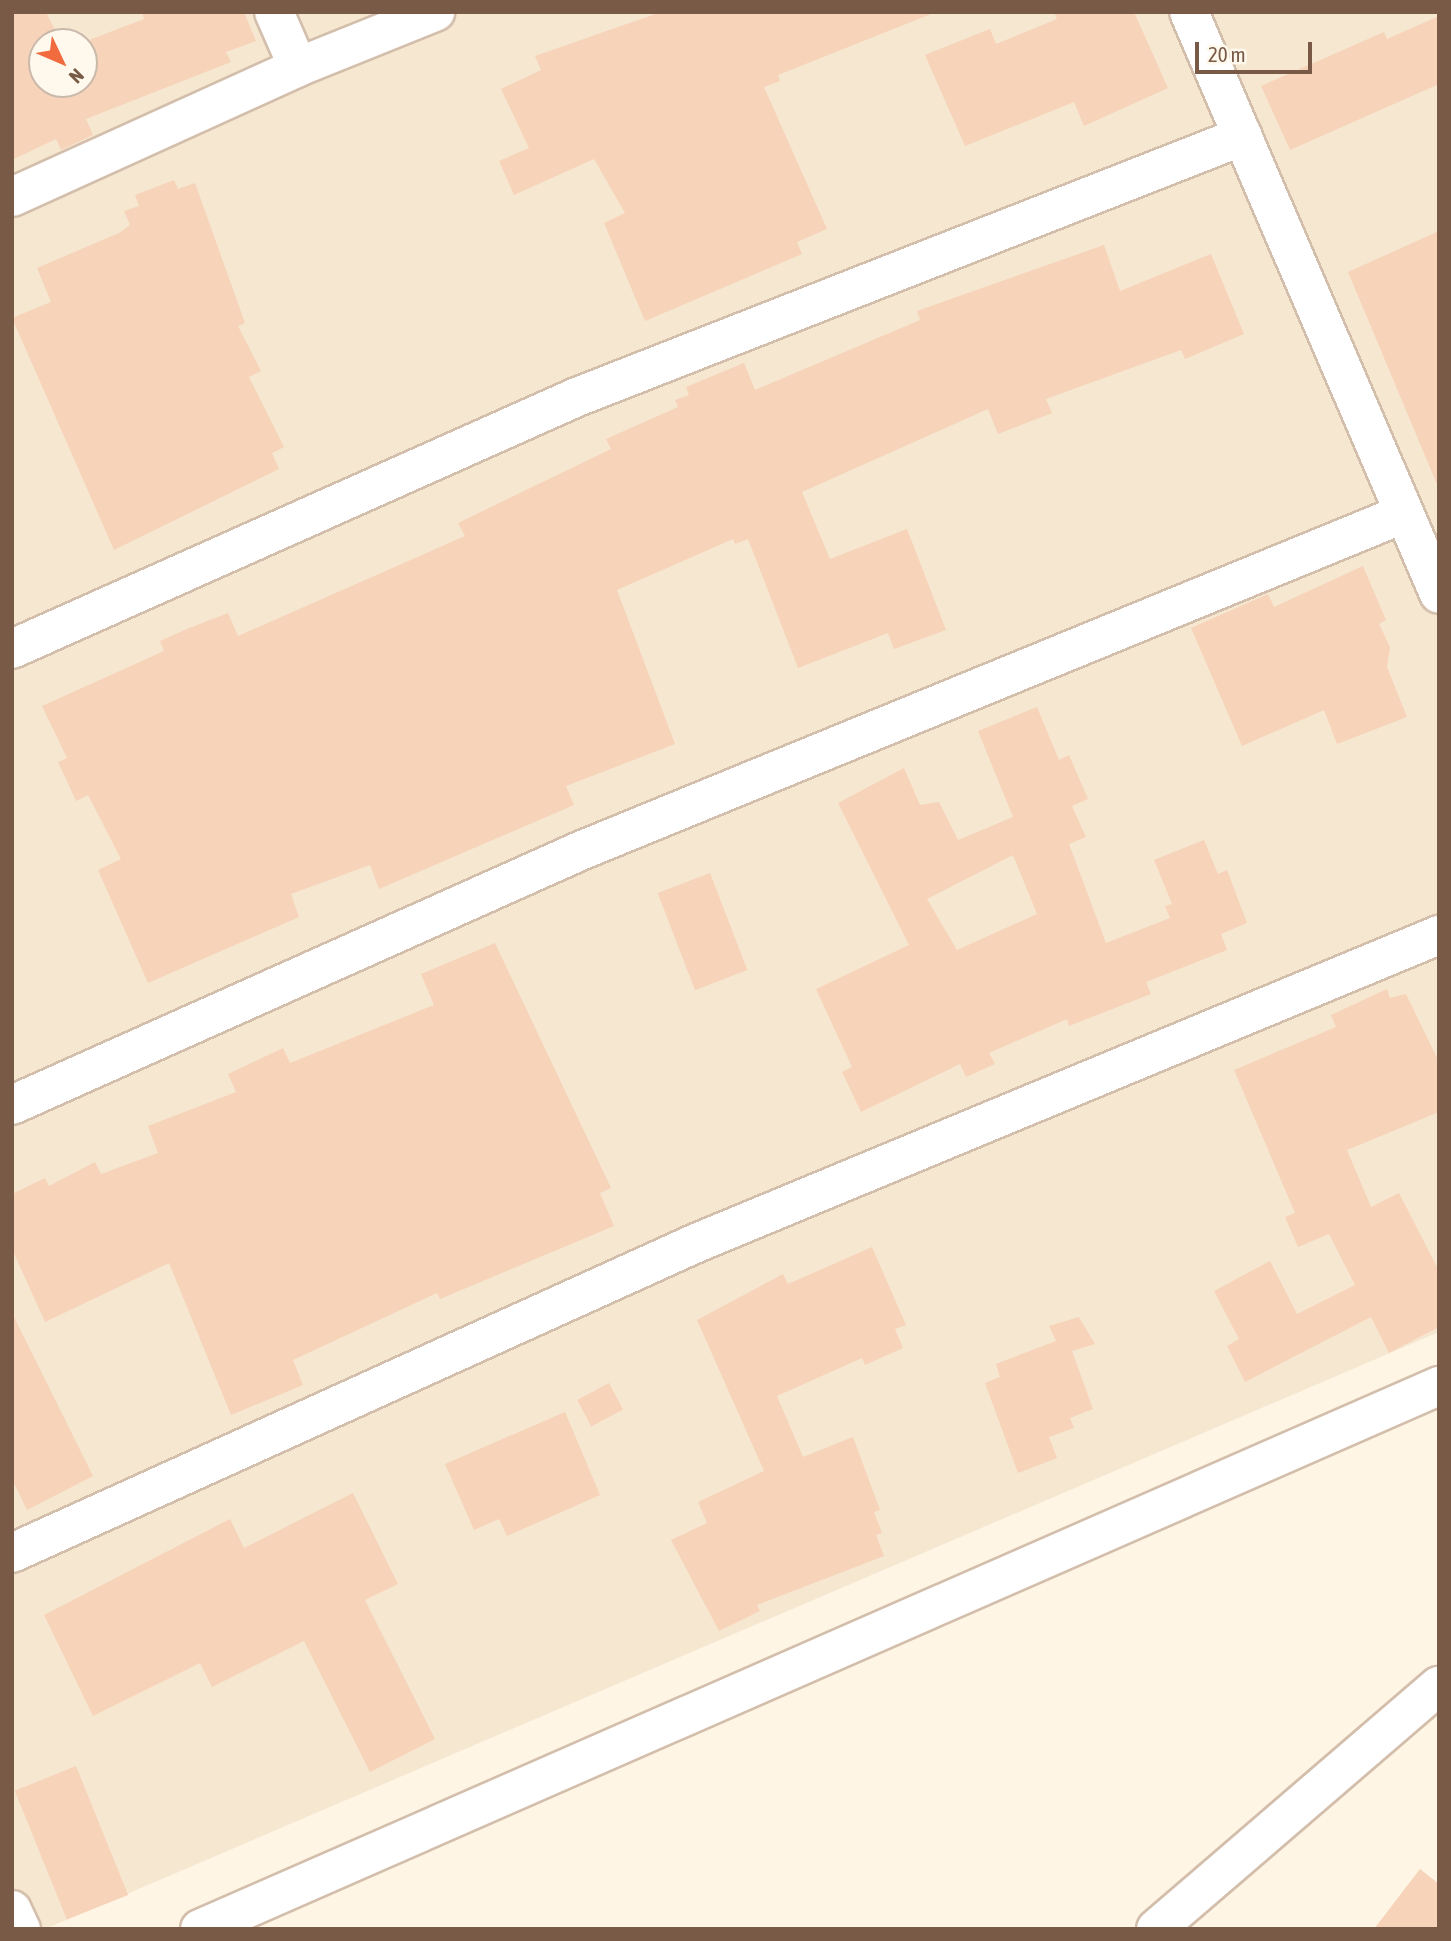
<!DOCTYPE html>
<style>
body{margin:0}
#map{position:relative;width:1451px;height:1941px;overflow:hidden;background:#fef5e4;font-family:"Asap Condensed",sans-serif}
div>[style]{position:absolute}
[style*='--x']{left:calc(var(--x)*1px);top:calc(var(--y)*1px);width:calc(var(--w)*1px);rotate:calc(var(--a)*1deg)}
.residential>*{inset:0;background:#f6e7d1}
.building>*{inset:0;background:#f6d3b9;transform-origin:0 0}
.roads{filter:drop-shadow(2px 0 #d3beab) drop-shadow(-2px 0 #d3beab) drop-shadow(0 2px #d3beab) drop-shadow(0 -2px #d3beab)}
.minor>*{height:38px;margin:-19px;padding:0 19px;transform-origin:19px;border-radius:19px;background:#fff}
span{translate:-50% -50%;white-space:nowrap;text-align:center;line-height:1.15;-webkit-text-stroke:5px #fff8ec;paint-order:stroke}
.frame{position:absolute;inset:0;border:14px solid #795a47;pointer-events:none}
.north{position:absolute;left:28px;top:28px;width:70px;height:70px;box-sizing:border-box;background:#fff8ec;border:2px solid #c9b9aa;border-radius:50%;rotate:134deg;font-size:19px;font-weight:700;line-height:28px;text-align:center;color:#795a47}
.north::after{content:'';display:block;margin:auto;width:24px;height:32px;background:#f26b3f;clip-path:polygon(50% 0,100% 100%,50% 72%,0 100%)}
.scale{position:absolute;left:1195px;top:42px;width:117px;height:32px;box-sizing:border-box;border:4px solid #795a47;border-top:0;padding-left:9px;font-size:21px;line-height:24px;white-space:nowrap;color:#795a47;-webkit-text-stroke:5px #fff8ec;paint-order:stroke}
</style>
<div id="map">
<div class="residential">
<div style="clip-path:polygon(evenodd,12px 12px,1439px 12px,1439px 1332px,45px 1929px,12px 1929px,12px 12px,42px 42px,84px 42px,84px 84px,42px 84px,42px 42px)"></div>
</div>
<div class="building">
<div style="clip-path:polygon(12px 12px,46px 12px,61px 42px,42px 42px,42px 84px,84px 84px,84px 42px,144px 19px,142px 12px,244px 12px,256px 41px,226px 52px,231px 62px,86px 119px,93px 135px,61px 150px,56px 139px,12px 160px)"></div>
<div style="clip-path:polygon(661px 12px,931px 14px,778px 75px,780px 81px,764px 87px,827px 229px,797px 242px,802px 254px,645px 321px,604px 223px,625px 213px,594px 159px,514px 195px,499px 161px,529px 148px,501px 89px,541px 70px,535px 56px)"></div>
<div style="clip-path:polygon(1054px 12px,1134px 12px,1168px 88px,1084px 126px,1074px 102px,965px 146px,925px 55px,990px 29px,996px 44px,1057px 19px)"></div>
<div style="clip-path:polygon(1439px 16px,1439px 84px,1290px 150px,1261px 86px,1384px 32px,1387px 39px)"></div>
<div style="clip-path:polygon(174px 180px,178px 189px,195px 183px,245px 323px,238px 326px,261px 371px,249px 377px,284px 447px,272px 453px,279px 469px,114px 550px,12px 318px,51px 302px,37px 268px,119px 233px,130px 225px,124px 211px,139px 206px,135px 195px)"></div>
<div style="clip-path:polygon(1439px 231px,1439px 489px,1348px 272px)"></div>
<div style="clip-path:polygon(1104px 245px,1120px 291px,1211px 254px,1244px 334px,1185px 359px,1181px 350px,1046px 399px,1052px 413px,998px 434px,988px 409px,802px 492px,830px 559px,907px 529px,946px 630px,894px 649px,888px 633px,798px 668px,748px 539px,735px 544px,733px 539px,617px 590px,675px 744px,566px 786px,574px 805px,379px 889px,370px 865px,291px 894px,299px 917px,148px 983px,98px 870px,121px 859px,88px 795px,76px 801px,58px 762px,67px 758px,42px 706px,164px 651px,160px 641px,187px 629px,228px 613px,238px 636px,465px 536px,458px 523px,611px 449px,606px 439px,678px 407px,675px 400px,689px 395px,686px 387px,744px 363px,755px 390px,920px 320px,917px 311px)"></div>
<div style="clip-path:polygon(1363px 566px,1386px 620px,1379px 624px,1390px 647px,1387px 667px,1407px 717px,1337px 744px,1324px 710px,1242px 746px,1191px 628px,1268px 594px,1274px 607px)"></div>
<div style="clip-path:polygon(evenodd,1037px 707px,1059px 760px,1069px 755px,1088px 799px,1072px 806px,1086px 837px,1069px 844px,1106px 943px,1170px 918px,1165px 906px,1172px 904px,1154px 860px,1204px 840px,1218px 874px,1227px 870px,1247px 923px,1221px 934px,1227px 950px,1146px 982px,1151px 994px,1069px 1026px,1067px 1019px,989px 1053px,995px 1064px,966px 1077px,960px 1064px,861px 1112px,842px 1072px,852px 1067px,816px 989px,909px 945px,838px 803px,904px 768px,920px 805px,939px 802px,958px 840px,1013px 817px,978px 731px,1037px 707px,1013px 855px,1037px 914px,957px 950px,927px 899px,1013px 855px)"></div>
<div style="left:710px;top:873px;width:104px;height:56px;rotate:69deg"></div>
<div style="clip-path:polygon(495px 943px,611px 1188px,600px 1193px,614px 1226px,440px 1299px,437px 1293px,293px 1360px,303px 1385px,231px 1415px,169px 1263px,45px 1322px,12px 1249px,12px 1194px,45px 1178px,49px 1186px,95px 1162px,101px 1174px,158px 1153px,148px 1126px,236px 1092px,228px 1074px,283px 1048px,290px 1063px,434px 1005px,421px 974px)"></div>
<div style="clip-path:polygon(1387px 989px,1390px 998px,1406px 994px,1439px 1062px,1439px 1112px,1347px 1150px,1371px 1207px,1399px 1193px,1439px 1271px,1439px 1327px,1389px 1353px,1371px 1317px,1245px 1382px,1227px 1346px,1239px 1339px,1214px 1291px,1270px 1261px,1297px 1314px,1355px 1285px,1329px 1234px,1298px 1247px,1285px 1217px,1295px 1213px,1234px 1070px,1336px 1027px,1331px 1015px)"></div>
<div style="clip-path:polygon(872px 1247px,906px 1325px,895px 1329px,903px 1348px,865px 1365px,862px 1358px,777px 1396px,803px 1457px,853px 1437px,880px 1510px,874px 1512px,882px 1533px,876px 1535px,884px 1556px,757px 1605px,760px 1611px,719px 1631px,671px 1540px,707px 1523px,698px 1502px,764px 1471px,697px 1320px,783px 1274px,788px 1284px)"></div>
<div style="clip-path:polygon(12px 1313px,93px 1476px,27px 1510px,12px 1479px)"></div>
<div style="clip-path:polygon(1079px 1317px,1095px 1344px,1072px 1351px,1093px 1409px,1070px 1418px,1074px 1428px,1049px 1437px,1057px 1458px,1018px 1473px,985px 1383px,1000px 1377px,996px 1364px,1056px 1341px,1049px 1326px)"></div>
<div style="left:609px;top:1383px;width:30px;height:36px;rotate:62deg"></div>
<div style="clip-path:polygon(565px 1412px,600px 1495px,507px 1536px,499px 1519px,474px 1530px,445px 1464px)"></div>
<div style="clip-path:polygon(353px 1493px,398px 1584px,365px 1600px,435px 1739px,370px 1772px,304px 1641px,212px 1687px,200px 1663px,93px 1716px,44px 1615px,230px 1519px,244px 1548px)"></div>
<div style="left:76px;top:1766px;width:139px;height:66px;rotate:68deg"></div>
<div style="clip-path:polygon(1420px 1869px,1439px 1884px,1439px 1929px,1374px 1929px)"></div>
</div>
<div class="roads">
<div class="minor">
<div style="--x:274;--y:12;--w:60;--a:66.4"></div>
<div style="--x:1189;--y:12;--w:633;--a:66.75"></div>
<div style="--x:12;--y:197;--w:314;--a:-24.4"></div>
<div style="--x:298;--y:67;--w:148;--a:-21.9"></div>
<div style="--x:12;--y:649;--w:619;--a:-24.04"></div>
<div style="--x:577;--y:397;--w:715;--a:-21.4"></div>
<div style="--x:12;--y:1105;--w:622;--a:-24.09"></div>
<div style="--x:580;--y:851;--w:889;--a:-22.27"></div>
<div style="--x:12;--y:1553;--w:749;--a:-24.37"></div>
<div style="--x:694;--y:1244;--w:807;--a:-22.53"></div>
<div style="--x:12;--y:1910;--w:21;--a:65"></div>
<div style="--x:200;--y:1929;--w:1353;--a:-23.67"></div>
<div style="--x:1156;--y:1929;--w:373;--a:-40.7"></div>
</div>
</div>
<div class="frame"></div>
<div class="north">N</div>
<div class="scale">20 m</div>
</div>
